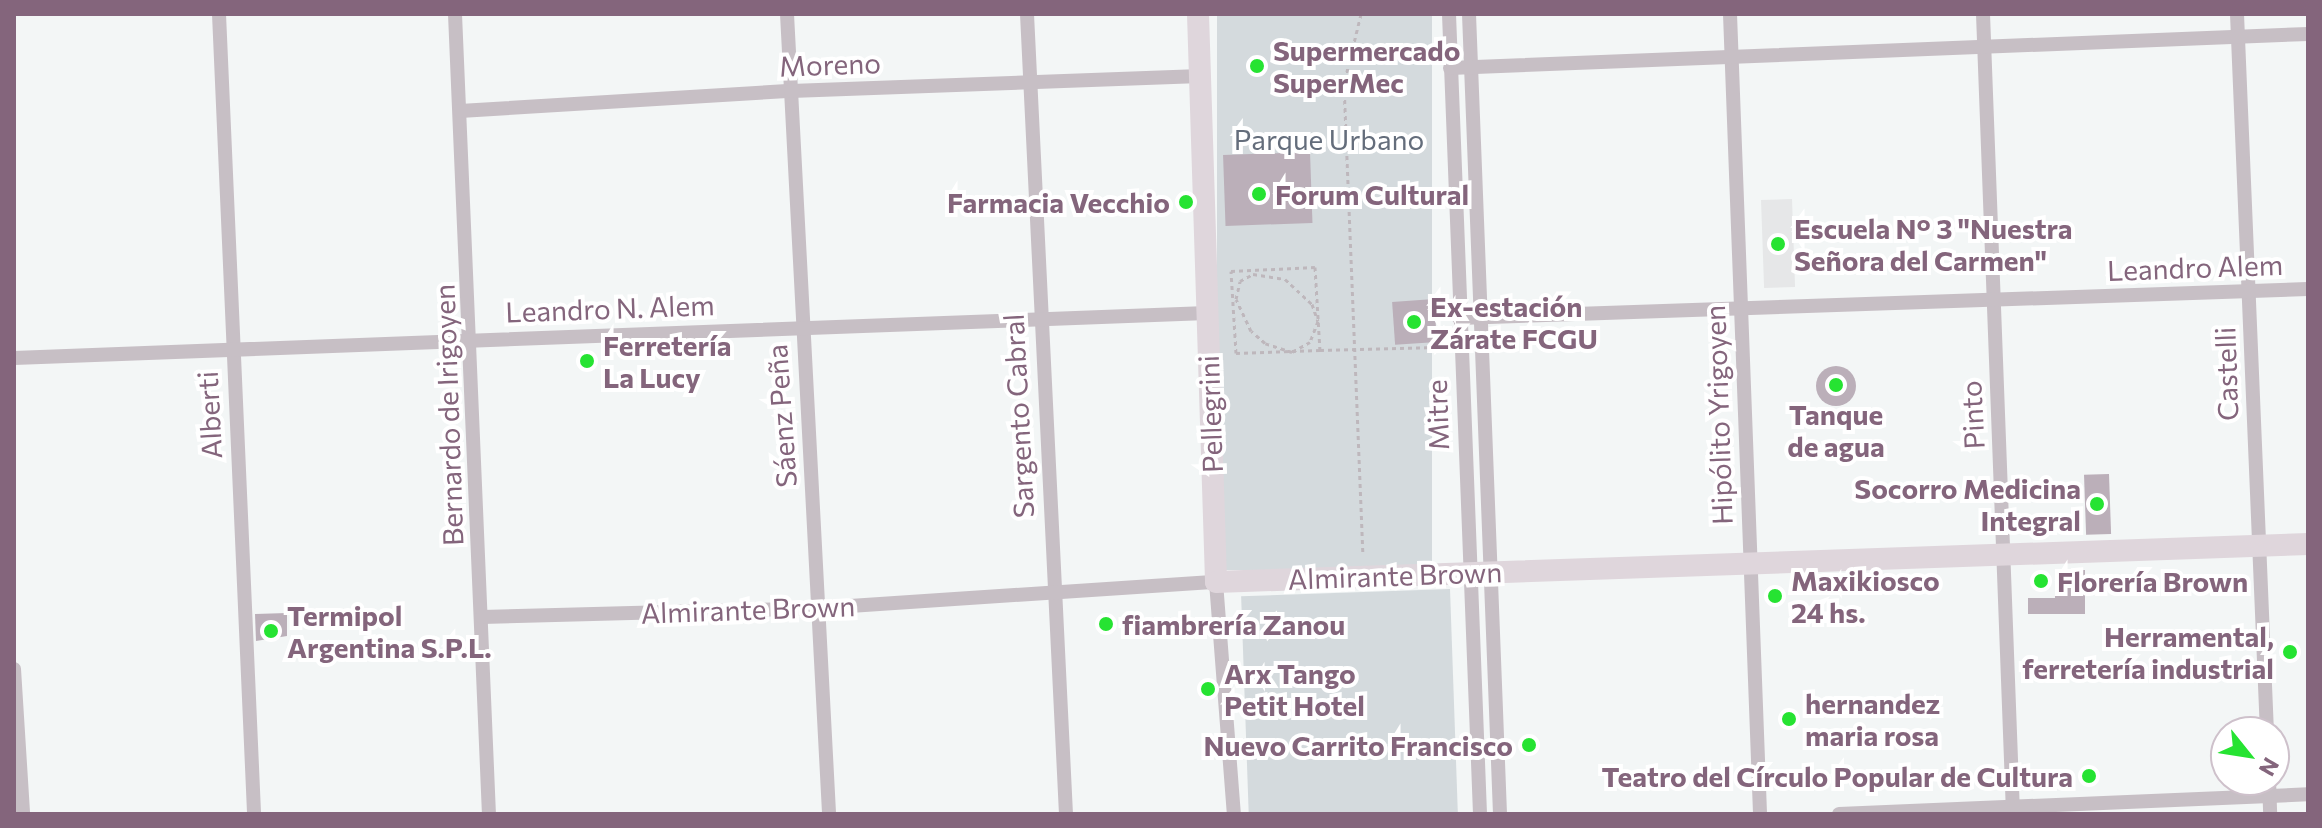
<!DOCTYPE html>
<meta charset="utf-8">
<style>
body{margin:0}
#map{position:relative;width:2322px;height:828px;overflow:hidden;background:#f3f6f6;font-family:Commissioner,sans-serif}
div>[style]{position:absolute}
[style*='--x']{left:calc(var(--x)*1px);top:calc(var(--y)*1px);width:calc(var(--w)*1px);rotate:calc(var(--a)*1deg)}
.built>*{inset:0;background:#e6e7e8;transform-origin:0 0}
.green>*{inset:0;background:#d4dadd;transform-origin:0 0}
.building>*{inset:0;background:#bbafb9;transform-origin:0 0}
.round{border-radius:50%}
.path>*{height:3px;margin-top:-1.5px;transform-origin:0;background:repeating-linear-gradient(90deg,#beb7bc 0 4px,transparent 0 8px)}
.street>*{height:14px;margin:-7px;padding:0 7px;transform-origin:7px;border-radius:7px;background:#c7bfc5}
.secondary>*{height:22px;margin:-11px;padding:0 11px;transform-origin:11px;border-radius:11px;background:#dfd6dc}
.dots>*{width:22px;height:22px;translate:-50% -50%;box-sizing:border-box;border:4px solid #fff;border-radius:50%}
span{translate:-50% -50%;white-space:nowrap;text-align:center;line-height:1.15;-webkit-text-stroke:8px #fff;paint-order:stroke}
.poi-label{font-size:28px;color:#84657c;font-weight:700}
.left{translate:0 -50%;text-align:left}
.right{translate:-100% -50%;text-align:right}
.street-label{font-size:28px;color:#84657c}
.park-label{font-size:28px;color:#646d7b}
.frame{position:absolute;inset:0;border:16px solid #84657c;pointer-events:none}
.north{position:absolute;left:2210px;top:716px;width:80px;height:80px;box-sizing:border-box;background:#fff;border:2px solid #cec1cb;border-radius:50%;rotate:120deg;font-size:22px;font-weight:700;line-height:32px;text-align:center;color:#84657c}
.north::after{content:'';display:block;margin:auto;width:28px;height:36px;background:#26e332;clip-path:polygon(50% 0,100% 100%,50% 72%,0 100%)}
</style>
<div id="map">
<div class="built">
<div style="left:1792px;top:199px;width:88px;height:31px;rotate:88deg"></div>
</div>
<div class="green">
<div style="left:1217px;top:14px;width:215px;height:556px"></div>
<div style="left:1450px;top:589px;width:225px;height:209px;rotate:88deg"></div>
</div>
<div class="building">
<div style="left:1310px;top:152px;width:71px;height:87px;rotate:88deg"></div>
<div style="left:1434px;top:299px;width:43px;height:42px;rotate:86deg"></div>
<div class="round" style="left:1816px;top:366px;width:40px;height:40px"></div>
<div style="left:2109px;top:474px;width:60px;height:25px;rotate:88deg"></div>
<div style="clip-path:polygon(2085px 570px,2085px 614px,2028px 614px,2028px 598px,2055px 598px,2055px 571px)"></div>
<div style="clip-path:polygon(287px 613px,287px 636px,256px 641px,255px 614px)"></div>
</div>
<div class="path">
<div style="--x:1361;--y:14;--w:72;--a:103.7"></div>
<div style="--x:1344;--y:84;--w:470;--a:87.7"></div>
<div style="--x:1315;--y:267;--w:83;--a:86.6"></div>
<div style="--x:1320;--y:350;--w:84;--a:178"></div>
<div style="--x:1236;--y:353;--w:82;--a:-93.5"></div>
<div style="--x:1231;--y:271;--w:84;--a:-2.7"></div>
<div style="--x:1253;--y:274;--w:32;--a:9"></div>
<div style="--x:1285;--y:279;--w:37;--a:43"></div>
<div style="--x:1312;--y:304;--w:18;--a:71"></div>
<div style="--x:1318;--y:321;--w:22;--a:111"></div>
<div style="--x:1310;--y:342;--w:21;--a:151"></div>
<div style="--x:1292;--y:352;--w:28;--a:-162"></div>
<div style="--x:1265;--y:343;--w:18;--a:-139"></div>
<div style="--x:1251;--y:331;--w:35;--a:-115"></div>
<div style="--x:1236;--y:299;--w:18;--a:-77"></div>
<div style="--x:1240;--y:281;--w:15;--a:-28"></div>
<div style="--x:1320;--y:350;--w:118;--a:-1.5"></div>
</div>
<div class="street">
<div style="--x:219;--y:14;--w:801;--a:87.49"></div>
<div style="--x:455;--y:14;--w:801;--a:87.57"></div>
<div style="--x:787;--y:14;--w:801;--a:86.99"></div>
<div style="--x:1027;--y:14;--w:801;--a:87.21"></div>
<div style="--x:1449;--y:14;--w:801;--a:87.78"></div>
<div style="--x:1469;--y:14;--w:801;--a:87.78"></div>
<div style="--x:1730;--y:14;--w:801;--a:87.85"></div>
<div style="--x:1983;--y:14;--w:801;--a:87.85"></div>
<div style="--x:2237;--y:14;--w:719;--a:87.61"></div>
<div style="--x:1450;--y:68;--w:859;--a:-2.27"></div>
<div style="--x:460;--y:111;--w:332;--a:-3.5"></div>
<div style="--x:791;--y:91;--w:410;--a:-2.1"></div>
<div style="--x:1459;--y:318;--w:849;--a:-1.96"></div>
<div style="--x:14;--y:358;--w:1194;--a:-2.16"></div>
<div style="--x:482;--y:617;--w:338;--a:-1.5"></div>
<div style="--x:820;--y:608;--w:397;--a:-3.8"></div>
<div style="--x:1216;--y:582;--w:233;--a:85.6"></div>
<div style="--x:14;--y:669;--w:145;--a:86.4"></div>
<div style="--x:2269;--y:780;--w:34;--a:88"></div>
<div style="--x:1839;--y:814;--w:469;--a:-2.4"></div>
</div>
<div class="secondary">
<div style="--x:1198;--y:14;--w:568;--a:88.18"></div>
<div style="--x:1216;--y:582;--w:1093;--a:-1.99"></div>
</div>
<div class="dots">
<div style="left:1257px;top:66px;background:#26e332"></div>
<div style="left:1259px;top:194px;background:#26e332"></div>
<div style="left:1186px;top:202px;background:#26e332"></div>
<div style="left:1778px;top:244px;background:#26e332"></div>
<div style="left:1414px;top:322px;background:#26e332"></div>
<div style="left:587px;top:361px;background:#26e332"></div>
<div style="left:1836px;top:385px;background:#26e332"></div>
<div style="left:2097px;top:504px;background:#26e332"></div>
<div style="left:2041px;top:581px;background:#26e332"></div>
<div style="left:1775px;top:596px;background:#26e332"></div>
<div style="left:1106px;top:624px;background:#26e332"></div>
<div style="left:271px;top:631px;background:#26e332"></div>
<div style="left:2290px;top:652px;background:#26e332"></div>
<div style="left:1208px;top:689px;background:#26e332"></div>
<div style="left:1789px;top:719px;background:#26e332"></div>
<div style="left:1529px;top:745px;background:#26e332"></div>
<div style="left:2089px;top:776px;background:#26e332"></div>
</div>
<div class="poi-label">
<span class="left" style="left:1273px;top:66px">Supermercado<br>SuperMec</span>
<span class="left" style="left:1275px;top:194px">Forum Cultural</span>
<span class="right" style="left:1170px;top:202px">Farmacia Vecchio</span>
<span class="left" style="left:1794px;top:244px">Escuela N° 3 "Nuestra<br>Señora del Carmen"</span>
<span class="left" style="left:1430px;top:322px">Ex-estación<br>Zárate FCGU</span>
<span class="left" style="left:603px;top:361px">Ferretería<br>La Lucy</span>
<span style="left:1836px;top:430px">Tanque<br>de agua</span>
<span class="right" style="left:2081px;top:504px">Socorro Medicina<br>Integral</span>
<span class="left" style="left:1791px;top:596px">Maxikiosco<br>24 hs.</span>
<span class="left" style="left:2057px;top:581px">Florería Brown</span>
<span class="left" style="left:287px;top:631px">Termipol<br>Argentina S.P.L.</span>
<span class="left" style="left:1122px;top:624px">fiambrería Zanou</span>
<span class="right" style="left:2274px;top:652px">Herramental,<br>ferretería industrial</span>
<span class="left" style="left:1224px;top:689px">Arx Tango<br>Petit Hotel</span>
<span class="left" style="left:1805px;top:719px">hernandez<br>maria rosa</span>
<span class="right" style="left:1513px;top:745px">Nuevo Carrito Francisco</span>
<span class="right" style="left:2073px;top:776px">Teatro del Círculo Popular de Cultura</span>
</div>
<div class="street-label">
<span style="left:830px;top:64px;rotate:-2deg">Moreno</span>
<span style="left:2195px;top:267px;rotate:-2deg">Leandro Alem</span>
<span style="left:610px;top:308px;rotate:-2deg">Leandro N. Alem</span>
<span style="left:2226px;top:374px;rotate:-92deg">Castelli</span>
<span style="left:1210px;top:414px;rotate:-92deg">Pellegrini</span>
<span style="left:209px;top:415px;rotate:-93deg">Alberti</span>
<span style="left:448px;top:415px;rotate:-92deg">Bernardo de Irigoyen</span>
<span style="left:1437px;top:415px;rotate:-92deg">Mitre</span>
<span style="left:1718px;top:415px;rotate:-92deg">Hipólito Yrigoyen</span>
<span style="left:1972px;top:415px;rotate:-93deg">Pinto</span>
<span style="left:781px;top:416px;rotate:-94deg">Sáenz Peña</span>
<span style="left:1018px;top:416px;rotate:-93deg">Sargento Cabral</span>
<span style="left:1395px;top:575px;rotate:-2deg">Almirante Brown</span>
<span style="left:748px;top:609px;rotate:-2deg">Almirante Brown</span>
</div>
<div class="park-label">
<span style="left:1329px;top:139px">Parque Urbano</span>
</div>
<div class="frame"></div>
<div class="north">N</div>
</div>
